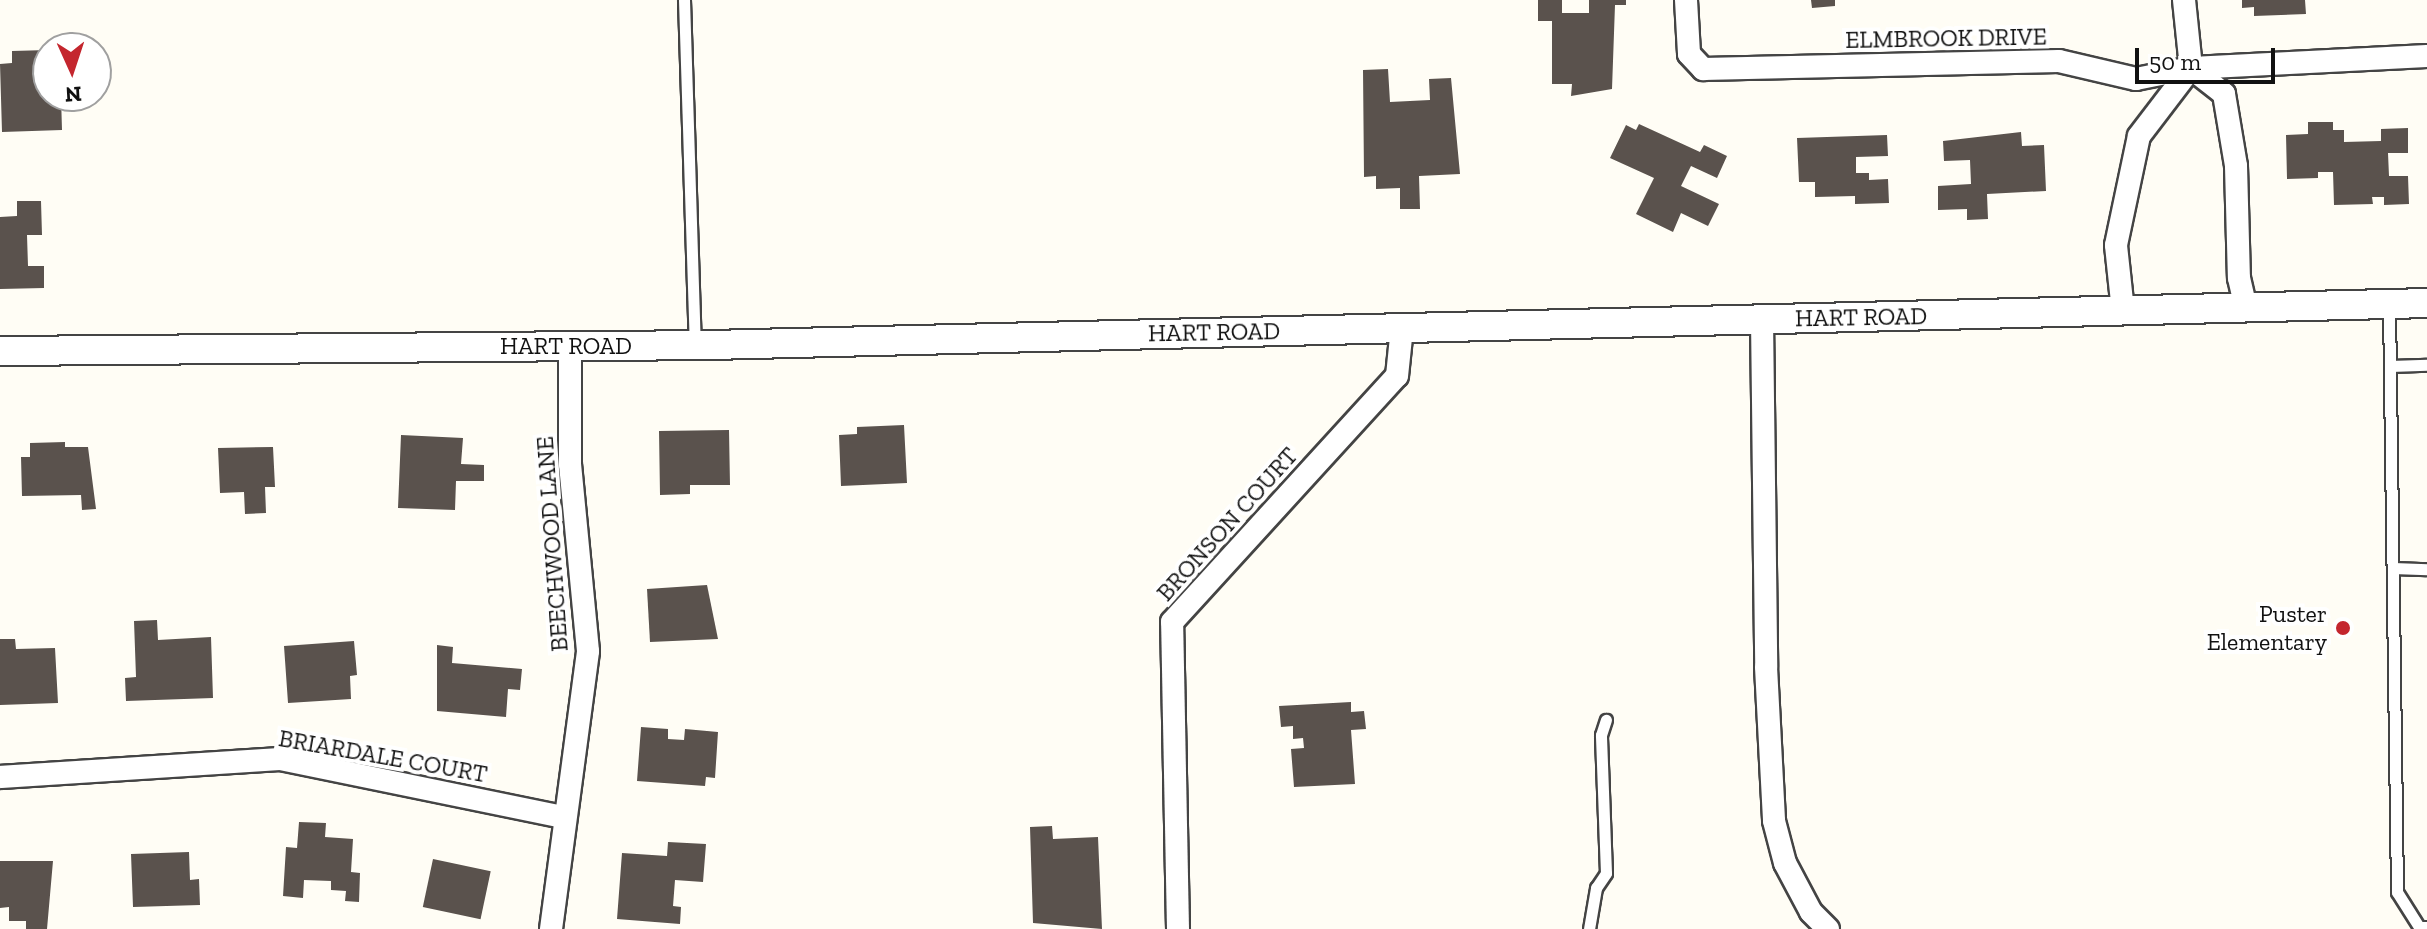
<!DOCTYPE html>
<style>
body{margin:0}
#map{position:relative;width:2427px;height:929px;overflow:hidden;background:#fffdf5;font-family:"Zilla Slab",serif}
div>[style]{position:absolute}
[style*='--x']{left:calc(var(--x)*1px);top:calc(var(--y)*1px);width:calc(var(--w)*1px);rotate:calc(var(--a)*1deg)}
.building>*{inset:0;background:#5a524d;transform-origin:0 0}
.roads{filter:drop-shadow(2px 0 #444) drop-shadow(-2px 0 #444) drop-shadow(0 2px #444) drop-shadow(0 -2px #444)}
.service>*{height:11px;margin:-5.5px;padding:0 5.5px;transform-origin:5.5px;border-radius:5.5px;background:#fff}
.minor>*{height:22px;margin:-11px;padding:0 11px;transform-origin:11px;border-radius:11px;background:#fff}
.tertiary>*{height:28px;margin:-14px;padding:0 14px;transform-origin:14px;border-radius:14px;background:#fff}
.dots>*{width:22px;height:22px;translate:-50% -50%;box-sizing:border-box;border:4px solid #fff;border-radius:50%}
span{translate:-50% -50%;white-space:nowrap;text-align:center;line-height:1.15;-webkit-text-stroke:8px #fff;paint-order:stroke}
.street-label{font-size:24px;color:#111}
.poi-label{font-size:24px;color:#111}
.right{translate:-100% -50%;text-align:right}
.north{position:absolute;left:32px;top:32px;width:80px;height:80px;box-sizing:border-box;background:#fff;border:2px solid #a0a0a0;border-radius:50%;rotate:177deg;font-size:22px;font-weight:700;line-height:32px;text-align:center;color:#111}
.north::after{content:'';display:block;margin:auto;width:28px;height:36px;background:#c4262e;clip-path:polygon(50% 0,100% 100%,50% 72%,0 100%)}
.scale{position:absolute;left:2135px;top:48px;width:140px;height:36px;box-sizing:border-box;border:4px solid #111;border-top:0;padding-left:10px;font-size:24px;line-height:28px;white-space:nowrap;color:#111;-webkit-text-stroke:6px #fff;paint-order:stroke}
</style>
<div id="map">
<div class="building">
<div style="clip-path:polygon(1538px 0,1562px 0,1562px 13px,1589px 13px,1589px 0,1626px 0,1626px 5px,1615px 5px,1612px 89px,1571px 96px,1572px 84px,1552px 84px,1552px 21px,1538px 21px)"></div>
<div style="clip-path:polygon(1811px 0,1835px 0,1835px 6px,1812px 8px)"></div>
<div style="clip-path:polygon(2242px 0,2305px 0,2306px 14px,2254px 16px,2254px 7px,2242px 8px)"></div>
<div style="clip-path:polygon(48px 50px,48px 96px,61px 96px,62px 130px,2px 132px,0 64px,12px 63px,12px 51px)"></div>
<div style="clip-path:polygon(1388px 69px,1390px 102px,1430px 100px,1429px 79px,1451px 78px,1460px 174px,1419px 176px,1420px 209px,1400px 209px,1400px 188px,1376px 189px,1376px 176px,1364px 177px,1363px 70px)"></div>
<div style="clip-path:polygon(2308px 122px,2333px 122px,2333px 130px,2344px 130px,2344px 142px,2381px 141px,2381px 129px,2408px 128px,2408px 153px,2388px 153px,2389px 176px,2408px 176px,2409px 204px,2384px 205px,2384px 197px,2372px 197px,2373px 204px,2334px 205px,2333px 172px,2318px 172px,2318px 178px,2287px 179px,2286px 135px,2308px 134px)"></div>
<div style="clip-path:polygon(1639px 124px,1700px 152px,1704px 145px,1727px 156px,1717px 178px,1691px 166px,1681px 186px,1719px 204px,1708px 226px,1681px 213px,1673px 232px,1636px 214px,1654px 178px,1610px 158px,1626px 125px,1636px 130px)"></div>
<div style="clip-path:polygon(2021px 132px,2022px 146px,2044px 145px,2046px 191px,1987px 194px,1988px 219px,1967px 220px,1967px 209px,1938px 210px,1938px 186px,1971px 184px,1970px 160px,1944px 161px,1943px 141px)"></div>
<div style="clip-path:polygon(1887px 135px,1888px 156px,1856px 157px,1856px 173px,1869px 173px,1869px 180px,1888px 179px,1889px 203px,1855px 204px,1855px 196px,1815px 197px,1815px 182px,1799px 182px,1797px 138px)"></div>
<div style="clip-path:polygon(17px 201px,41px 201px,42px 235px,27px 235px,28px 266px,44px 266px,44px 288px,0 289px,0 217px,17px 216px)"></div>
<div style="clip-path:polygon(904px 425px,907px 483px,841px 486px,839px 435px,857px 434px,857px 427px)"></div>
<div style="clip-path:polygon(729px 430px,730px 485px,690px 485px,690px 494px,660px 495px,659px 431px)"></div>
<div style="clip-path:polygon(401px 435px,463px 438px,461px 464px,484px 465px,484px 481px,456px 481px,455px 510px,398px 508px)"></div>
<div style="clip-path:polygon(65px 442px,65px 447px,88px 447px,96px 509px,82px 510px,81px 495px,22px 496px,21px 457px,30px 457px,30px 443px)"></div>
<div style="clip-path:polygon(273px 447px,275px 487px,265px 487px,266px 513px,245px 514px,244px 492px,220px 493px,218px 448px)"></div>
<div style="clip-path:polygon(707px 585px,718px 639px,650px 642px,647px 589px)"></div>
<div style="clip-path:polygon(157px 620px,158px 640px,211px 637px,213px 698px,126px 701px,125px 678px,136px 677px,134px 621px)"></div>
<div style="clip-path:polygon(0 639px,15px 639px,16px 649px,55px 648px,58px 703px,0 705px)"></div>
<div style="clip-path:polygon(354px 641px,357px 675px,350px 676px,351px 699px,288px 703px,284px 646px)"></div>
<div style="clip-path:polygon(437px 645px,453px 647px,452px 663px,522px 669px,520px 690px,508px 689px,506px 717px,437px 711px)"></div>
<div style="clip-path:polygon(1351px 702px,1351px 712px,1364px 711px,1366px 729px,1351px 730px,1355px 784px,1294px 787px,1291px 749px,1304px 748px,1303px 738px,1293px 739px,1293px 726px,1281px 727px,1279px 706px)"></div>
<div style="clip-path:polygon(641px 727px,668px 729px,668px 739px,684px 740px,685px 729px,718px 732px,715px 778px,706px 777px,705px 786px,637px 781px)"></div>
<div style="clip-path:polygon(299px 822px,326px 823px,325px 837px,353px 839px,351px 872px,360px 873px,359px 902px,345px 901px,346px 891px,331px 890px,331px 881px,304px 880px,303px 898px,283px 896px,286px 847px,297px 848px)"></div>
<div style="clip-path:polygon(1052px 826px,1053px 839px,1098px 837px,1102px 929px,1033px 923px,1030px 827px)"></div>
<div style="clip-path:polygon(668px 842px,706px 844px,703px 882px,675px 880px,673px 906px,681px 907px,680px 924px,617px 919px,622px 853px,667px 856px)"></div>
<div style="clip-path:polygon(189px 852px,190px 880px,199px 879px,200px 905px,133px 907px,131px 854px)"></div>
<div style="left:433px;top:859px;width:59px;height:49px;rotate:12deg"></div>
<div style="clip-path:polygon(0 861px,53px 861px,47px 929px,26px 929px,26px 921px,9px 921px,9px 907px,0 908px)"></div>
</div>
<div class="roads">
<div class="service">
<div style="--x:684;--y:0;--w:344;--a:88.2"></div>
<div style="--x:2389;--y:305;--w:587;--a:89.22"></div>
<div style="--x:2397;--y:892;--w:41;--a:57.8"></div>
<div style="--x:2419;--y:927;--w:8;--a:0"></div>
<div style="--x:2390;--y:366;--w:37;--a:-2"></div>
<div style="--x:2393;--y:568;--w:34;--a:2"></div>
<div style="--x:1589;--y:929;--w:42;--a:-80.3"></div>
<div style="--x:1596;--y:888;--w:18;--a:-56"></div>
<div style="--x:1606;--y:873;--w:138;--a:-92.1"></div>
<div style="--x:1601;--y:735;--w:16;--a:-72"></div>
</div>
<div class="minor">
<div style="--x:1686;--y:0;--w:54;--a:86.8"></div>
<div style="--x:1689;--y:54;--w:21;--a:47"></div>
<div style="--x:1703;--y:69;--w:356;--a:-1.3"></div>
<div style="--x:2059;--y:61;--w:79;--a:13.2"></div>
<div style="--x:2136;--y:79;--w:56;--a:-11.3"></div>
<div style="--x:2191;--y:68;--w:236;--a:-2.9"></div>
<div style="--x:2184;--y:0;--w:68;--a:84.1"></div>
<div style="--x:2191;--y:68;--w:42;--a:38.2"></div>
<div style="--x:2224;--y:94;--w:73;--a:80.5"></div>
<div style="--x:2236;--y:166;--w:112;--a:88.5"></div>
<div style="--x:2239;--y:278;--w:31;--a:77"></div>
<div style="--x:2123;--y:311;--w:66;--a:-96.1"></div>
<div style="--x:2116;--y:245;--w:111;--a:-78.1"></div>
<div style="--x:2139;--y:136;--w:86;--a:-52.6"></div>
<div style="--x:1762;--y:319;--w:348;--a:89.3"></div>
<div style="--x:1766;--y:667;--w:154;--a:87"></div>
<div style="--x:1774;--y:821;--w:43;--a:75.3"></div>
<div style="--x:1785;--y:863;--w:55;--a:62"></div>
<div style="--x:1811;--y:912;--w:24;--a:45"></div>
<div style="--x:0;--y:777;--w:281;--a:-3.7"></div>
<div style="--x:280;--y:759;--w:289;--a:11.6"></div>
<div style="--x:551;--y:929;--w:280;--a:-82.4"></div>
<div style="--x:588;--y:651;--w:188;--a:-95.5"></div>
<div style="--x:570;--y:464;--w:118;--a:-90"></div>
<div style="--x:1178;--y:929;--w:307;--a:-91.1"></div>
<div style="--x:1172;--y:622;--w:333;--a:-47.6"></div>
<div style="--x:1397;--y:376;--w:48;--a:-84.1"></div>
</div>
<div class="tertiary">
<div style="--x:0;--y:351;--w:711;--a:-0.48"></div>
<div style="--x:711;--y:345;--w:1717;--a:-1.4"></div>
</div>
</div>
<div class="dots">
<div style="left:2343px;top:628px;background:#c4262e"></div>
</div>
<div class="street-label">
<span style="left:1946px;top:38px;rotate:-1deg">ELMBROOK DRIVE</span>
<span style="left:1861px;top:317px;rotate:-1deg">HART ROAD</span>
<span style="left:1214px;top:332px;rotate:-1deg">HART ROAD</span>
<span style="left:566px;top:346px">HART ROAD</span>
<span style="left:1227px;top:524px;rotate:-48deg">BRONSON COURT</span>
<span style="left:552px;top:544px;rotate:-94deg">BEECHWOOD LANE</span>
<span style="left:383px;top:756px;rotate:10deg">BRIARDALE COURT</span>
</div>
<div class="poi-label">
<span class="right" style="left:2327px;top:628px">Puster<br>Elementary</span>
</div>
<div class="north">N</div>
<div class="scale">50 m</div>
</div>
